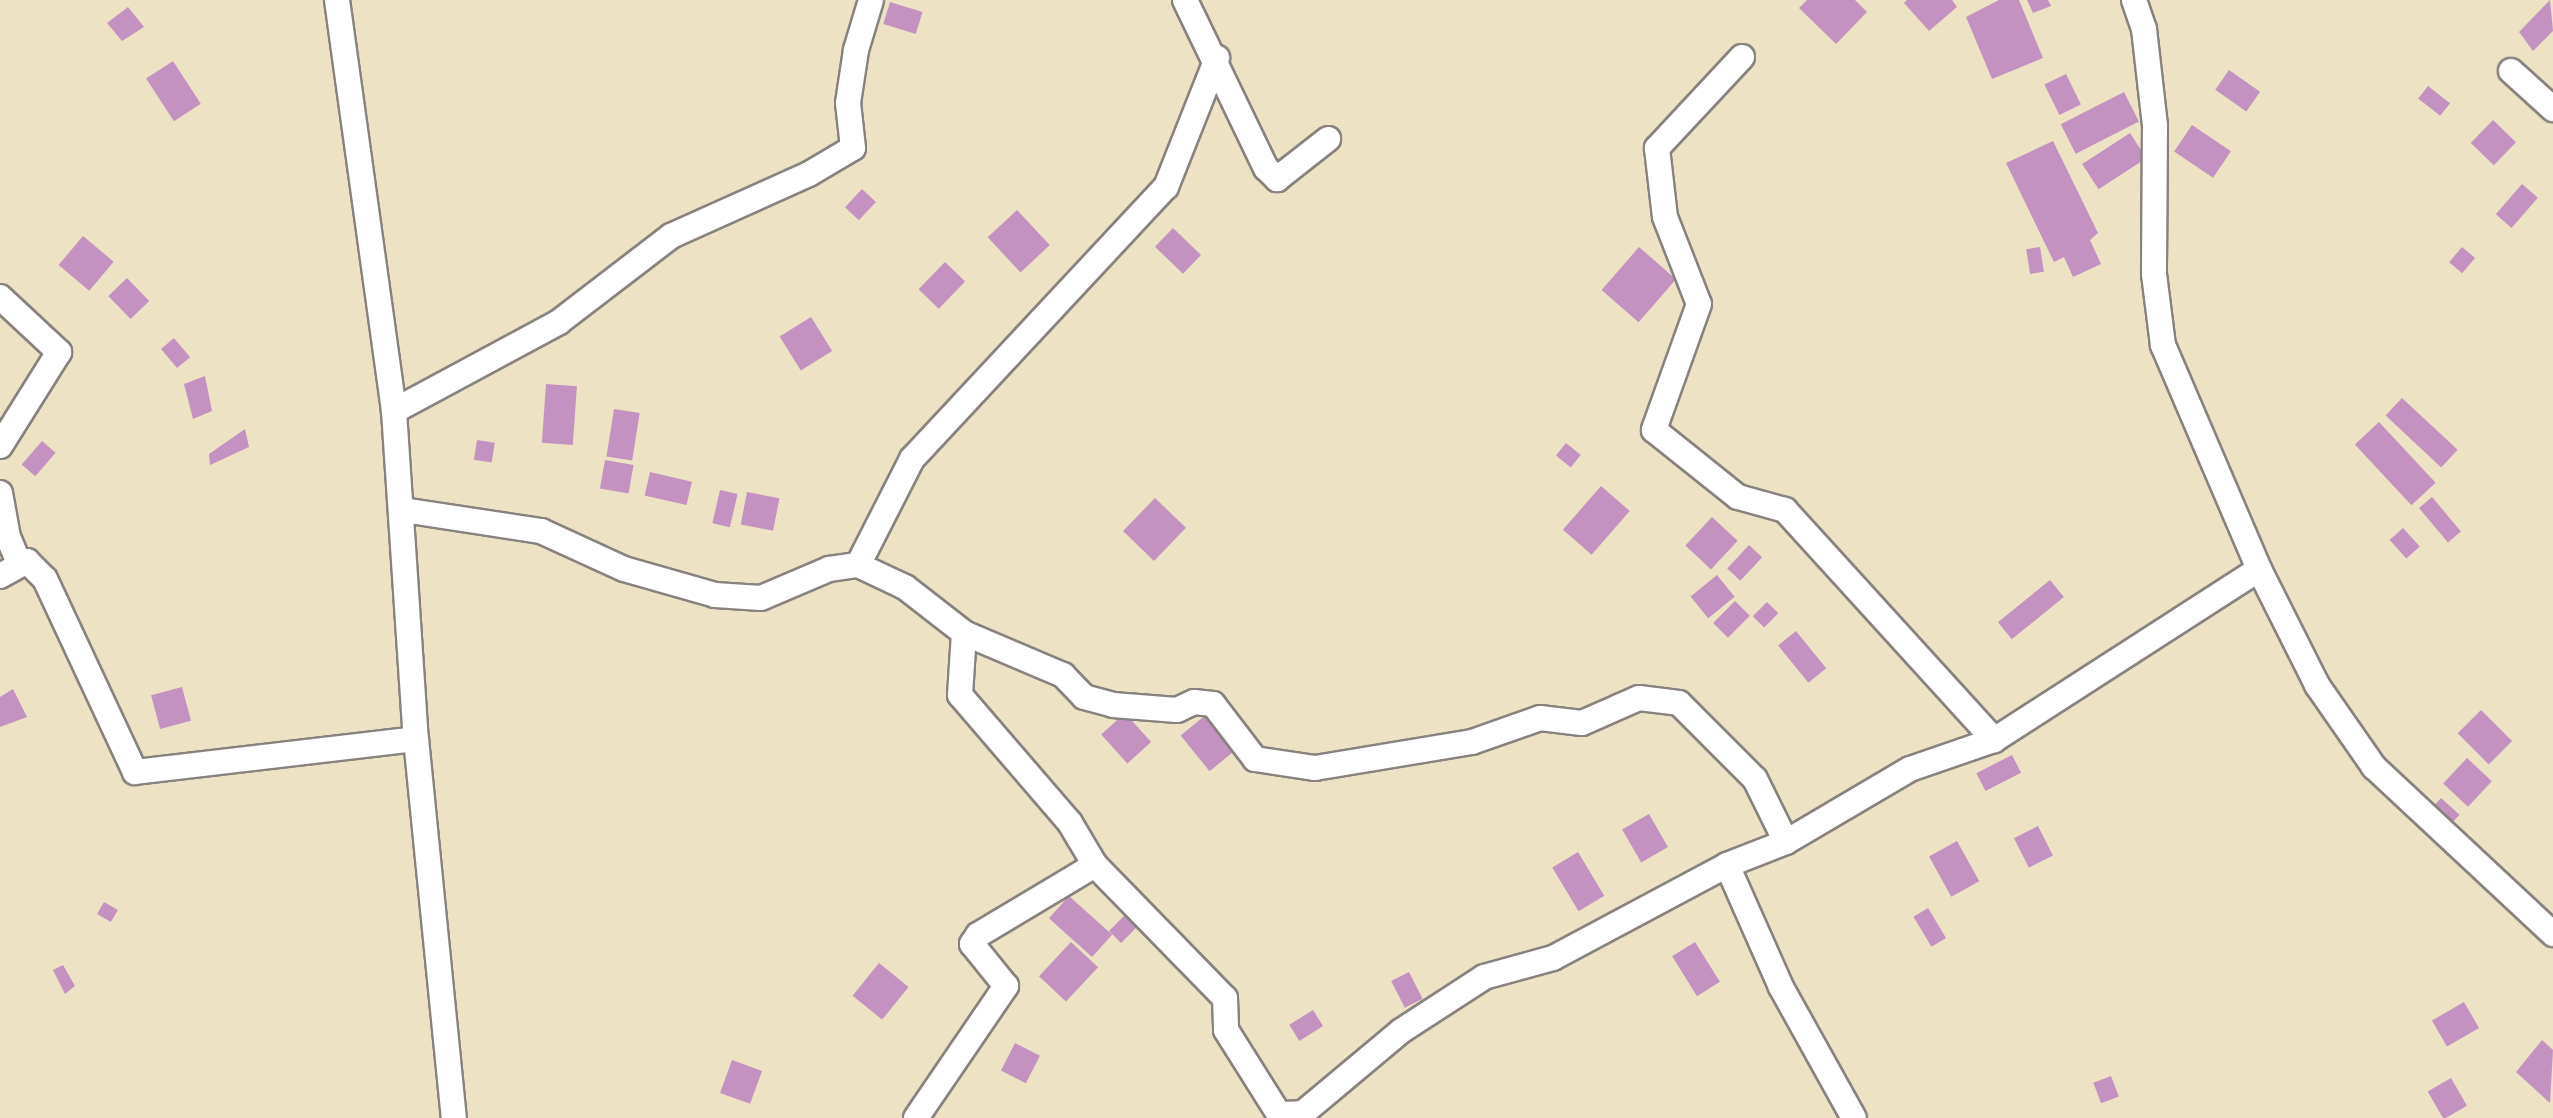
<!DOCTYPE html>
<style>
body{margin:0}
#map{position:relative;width:2553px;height:1118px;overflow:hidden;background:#ede2c3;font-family:"Playpen Sans",sans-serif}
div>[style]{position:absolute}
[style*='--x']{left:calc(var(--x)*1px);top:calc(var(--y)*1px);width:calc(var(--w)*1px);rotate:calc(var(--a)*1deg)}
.building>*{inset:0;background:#c492c1;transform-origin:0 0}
.roads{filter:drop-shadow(2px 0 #88827f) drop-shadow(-2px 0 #88827f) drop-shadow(0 2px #88827f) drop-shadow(0 -2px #88827f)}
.minor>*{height:24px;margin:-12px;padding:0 12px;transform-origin:12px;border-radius:12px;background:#fff}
span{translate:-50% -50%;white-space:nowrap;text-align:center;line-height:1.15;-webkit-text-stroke:7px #fff;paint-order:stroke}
</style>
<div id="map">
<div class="building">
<div style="clip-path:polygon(1807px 0,1855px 0,1867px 12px,1836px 44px,1799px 8px)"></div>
<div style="clip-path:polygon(1907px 0,1952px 0,1957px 7px,1929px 31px,1904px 3px)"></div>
<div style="clip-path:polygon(1999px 0,2019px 0,2043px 58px,1992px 79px,1966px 17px)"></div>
<div style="clip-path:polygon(2027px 0,2048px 0,2051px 6px,2033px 13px)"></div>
<div style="clip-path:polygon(2550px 0,2553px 31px,2533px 51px,2519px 32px)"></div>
<div style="left:890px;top:2px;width:34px;height:23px;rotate:17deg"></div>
<div style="clip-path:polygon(128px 7px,144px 27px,122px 41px,107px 23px)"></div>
<div style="left:173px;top:61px;width:51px;height:32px;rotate:57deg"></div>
<div style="left:2229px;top:70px;width:38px;height:24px;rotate:35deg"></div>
<div style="left:2066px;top:74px;width:34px;height:24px;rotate:64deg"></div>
<div style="left:2428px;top:86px;width:28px;height:16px;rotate:38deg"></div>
<div style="left:2124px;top:92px;width:33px;height:71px;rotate:63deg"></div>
<div style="left:2493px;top:120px;width:32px;height:32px;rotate:44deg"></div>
<div style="left:2192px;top:125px;width:47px;height:32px;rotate:34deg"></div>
<div style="left:2130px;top:133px;width:30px;height:57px;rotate:57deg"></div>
<div style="clip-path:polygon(2053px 141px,2098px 233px,2090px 240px,2101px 264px,2073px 277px,2064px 257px,2054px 262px,2006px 163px)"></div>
<div style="left:2522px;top:184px;width:21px;height:40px;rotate:41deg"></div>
<div style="left:862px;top:189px;width:19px;height:25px;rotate:43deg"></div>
<div style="left:1017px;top:210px;width:48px;height:40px;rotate:47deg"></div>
<div style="left:1173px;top:228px;width:39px;height:26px;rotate:44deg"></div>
<div style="left:83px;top:236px;width:40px;height:38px;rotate:40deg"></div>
<div style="left:1639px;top:247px;width:49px;height:57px;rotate:41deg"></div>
<div style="left:2040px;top:247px;width:25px;height:14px;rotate:81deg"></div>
<div style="left:2462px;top:247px;width:17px;height:20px;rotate:40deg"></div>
<div style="left:945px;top:262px;width:28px;height:38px;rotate:44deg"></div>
<div style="left:127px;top:278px;width:32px;height:26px;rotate:46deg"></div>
<div style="left:811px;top:317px;width:40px;height:37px;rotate:58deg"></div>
<div style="left:174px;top:338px;width:25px;height:17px;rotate:50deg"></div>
<div style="clip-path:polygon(205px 376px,212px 411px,193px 419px,184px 384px)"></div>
<div style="left:546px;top:384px;width:31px;height:59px;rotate:4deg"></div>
<div style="left:2402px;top:398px;width:76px;height:24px;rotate:43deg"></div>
<div style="left:614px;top:409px;width:26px;height:48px;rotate:9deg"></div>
<div style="left:2379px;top:422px;width:83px;height:33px;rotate:47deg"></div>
<div style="clip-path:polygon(245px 429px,249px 447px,210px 465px,209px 454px)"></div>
<div style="left:477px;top:440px;width:18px;height:20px;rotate:9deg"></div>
<div style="left:42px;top:441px;width:18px;height:31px;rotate:41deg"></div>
<div style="left:1566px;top:443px;width:19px;height:16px;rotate:39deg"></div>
<div style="left:605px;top:460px;width:29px;height:29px;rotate:10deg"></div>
<div style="left:650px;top:472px;width:43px;height:24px;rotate:13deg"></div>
<div style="left:1601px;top:486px;width:38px;height:58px;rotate:41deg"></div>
<div style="left:720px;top:490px;width:18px;height:34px;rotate:13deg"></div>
<div style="left:747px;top:492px;width:33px;height:33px;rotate:11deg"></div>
<div style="left:2432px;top:497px;width:45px;height:17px;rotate:50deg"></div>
<div style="left:1155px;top:498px;width:43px;height:46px;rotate:44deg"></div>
<div style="left:1712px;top:517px;width:35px;height:39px;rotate:43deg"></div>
<div style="left:2403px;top:528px;width:25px;height:18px;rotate:48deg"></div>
<div style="left:1749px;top:545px;width:18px;height:32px;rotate:43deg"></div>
<div style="left:1717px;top:575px;width:28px;height:34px;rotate:51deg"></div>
<div style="left:2050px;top:580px;width:22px;height:67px;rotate:51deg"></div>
<div style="left:1735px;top:601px;width:21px;height:31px;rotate:45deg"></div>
<div style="left:1767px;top:602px;width:16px;height:20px;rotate:45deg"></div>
<div style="left:1796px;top:631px;width:48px;height:23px;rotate:51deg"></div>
<div style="left:182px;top:687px;width:35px;height:32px;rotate:75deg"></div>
<div style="clip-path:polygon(13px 689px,27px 717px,0 727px,0 697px)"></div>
<div style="left:2481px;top:710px;width:44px;height:33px;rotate:45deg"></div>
<div style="left:1125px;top:713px;width:39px;height:32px;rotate:48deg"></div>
<div style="left:1207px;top:714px;width:46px;height:34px;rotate:51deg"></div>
<div style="left:2012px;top:755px;width:20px;height:40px;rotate:63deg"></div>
<div style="left:2467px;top:758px;width:34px;height:35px;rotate:43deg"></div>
<div style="left:2441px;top:798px;width:25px;height:17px;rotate:42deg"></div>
<div style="left:1649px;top:814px;width:38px;height:31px;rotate:60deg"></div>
<div style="left:2038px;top:826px;width:33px;height:27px;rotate:63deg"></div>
<div style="left:1957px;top:841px;width:46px;height:32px;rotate:61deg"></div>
<div style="left:1578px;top:852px;width:51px;height:30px;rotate:59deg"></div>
<div style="left:1069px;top:896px;width:58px;height:30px;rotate:42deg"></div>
<div style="left:104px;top:902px;width:16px;height:14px;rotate:30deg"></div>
<div style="left:1928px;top:908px;width:35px;height:17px;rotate:59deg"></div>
<div style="left:1126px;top:914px;width:17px;height:24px;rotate:45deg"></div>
<div style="left:1071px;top:942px;width:37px;height:47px;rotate:43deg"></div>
<div style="left:1695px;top:942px;width:47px;height:27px;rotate:58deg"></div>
<div style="left:879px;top:963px;width:38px;height:42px;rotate:39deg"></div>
<div style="clip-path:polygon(63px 965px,75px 986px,65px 994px,53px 970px)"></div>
<div style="left:1409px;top:972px;width:30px;height:20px;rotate:63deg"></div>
<div style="left:2464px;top:1002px;width:30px;height:37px;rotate:60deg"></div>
<div style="left:1313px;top:1010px;width:19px;height:28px;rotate:58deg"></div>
<div style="clip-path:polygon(2542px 1040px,2553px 1050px,2550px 1103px,2516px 1072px)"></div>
<div style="left:1015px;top:1043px;width:28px;height:31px;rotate:27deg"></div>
<div style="left:732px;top:1060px;width:32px;height:35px;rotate:20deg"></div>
<div style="left:2111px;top:1076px;width:22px;height:19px;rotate:69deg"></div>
<div style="left:2451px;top:1078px;width:32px;height:27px;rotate:60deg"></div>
</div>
<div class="roads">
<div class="minor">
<div style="--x:337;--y:0;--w:415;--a:82.1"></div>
<div style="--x:394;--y:411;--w:329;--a:86.2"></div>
<div style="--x:416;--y:739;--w:381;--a:84.3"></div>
<div style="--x:1185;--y:0;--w:187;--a:64.3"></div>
<div style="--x:1266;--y:168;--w:16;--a:45"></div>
<div style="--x:1277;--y:179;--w:65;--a:-38.1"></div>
<div style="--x:2134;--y:0;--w:31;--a:71"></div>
<div style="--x:2144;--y:29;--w:97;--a:83.5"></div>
<div style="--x:2155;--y:125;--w:149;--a:90.4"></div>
<div style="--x:2154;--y:274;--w:72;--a:82.8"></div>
<div style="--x:2163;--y:345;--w:244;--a:66.8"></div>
<div style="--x:2259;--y:569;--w:130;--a:63.4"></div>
<div style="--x:2317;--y:685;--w:100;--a:55.2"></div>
<div style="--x:2374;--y:767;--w:245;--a:43"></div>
<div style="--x:1742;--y:57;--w:125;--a:133"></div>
<div style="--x:1657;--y:148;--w:69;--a:83.4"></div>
<div style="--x:1665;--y:217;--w:93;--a:68.7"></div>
<div style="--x:1699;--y:304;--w:134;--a:109.7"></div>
<div style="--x:1654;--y:430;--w:107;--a:38.6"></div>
<div style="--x:1738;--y:497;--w:49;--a:15.5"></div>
<div style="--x:1785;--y:510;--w:311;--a:47.7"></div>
<div style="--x:2511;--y:71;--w:57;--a:42.1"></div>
<div style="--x:0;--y:297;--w:81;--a:43"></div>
<div style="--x:59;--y:352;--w:111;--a:122.1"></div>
<div style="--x:394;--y:411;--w:187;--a:-28.3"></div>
<div style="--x:559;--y:322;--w:141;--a:-37.5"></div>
<div style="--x:671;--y:236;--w:151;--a:-24.2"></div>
<div style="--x:809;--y:174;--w:51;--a:-30.6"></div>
<div style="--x:853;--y:148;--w:45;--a:-96.3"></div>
<div style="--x:848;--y:103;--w:54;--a:-81.4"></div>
<div style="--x:856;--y:50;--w:52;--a:-73.3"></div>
<div style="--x:0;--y:493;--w:45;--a:79.7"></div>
<div style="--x:8;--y:537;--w:28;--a:67"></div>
<div style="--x:403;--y:510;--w:140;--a:8.7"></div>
<div style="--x:541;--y:531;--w:91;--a:24.6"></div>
<div style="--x:624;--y:569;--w:95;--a:15.9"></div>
<div style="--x:715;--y:595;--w:46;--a:3.7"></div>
<div style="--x:761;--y:598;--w:74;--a:-23.1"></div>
<div style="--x:829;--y:569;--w:29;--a:-8"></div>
<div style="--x:858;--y:565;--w:52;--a:25.1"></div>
<div style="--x:905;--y:587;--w:75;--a:37.9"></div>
<div style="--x:964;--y:633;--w:62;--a:93.7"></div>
<div style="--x:960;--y:695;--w:169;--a:49.3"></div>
<div style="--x:1070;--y:823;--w:49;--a:59.2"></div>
<div style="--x:1095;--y:865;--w:186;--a:45.7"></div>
<div style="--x:1225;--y:998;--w:32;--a:88"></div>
<div style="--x:1226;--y:1030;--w:99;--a:57.8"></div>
<div style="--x:1279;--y:1114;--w:24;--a:-2"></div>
<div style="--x:1303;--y:1113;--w:128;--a:-39.9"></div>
<div style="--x:1401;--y:1031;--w:99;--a:-33"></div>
<div style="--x:1484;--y:977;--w:72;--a:-15.4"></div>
<div style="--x:1553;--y:958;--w:197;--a:-28.1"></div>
<div style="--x:1727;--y:865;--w:63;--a:-21.3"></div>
<div style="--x:1786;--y:842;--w:144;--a:-30.5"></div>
<div style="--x:1910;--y:769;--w:89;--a:-19"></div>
<div style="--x:1994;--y:740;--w:315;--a:-32.8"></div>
<div style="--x:858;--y:565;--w:119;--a:-63"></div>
<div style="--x:912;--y:459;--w:372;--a:-47"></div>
<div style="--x:1166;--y:187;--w:139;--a:-68.4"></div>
<div style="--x:0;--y:576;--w:31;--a:-29"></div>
<div style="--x:27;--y:561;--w:25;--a:45"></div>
<div style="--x:45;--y:579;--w:213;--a:65"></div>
<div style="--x:135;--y:772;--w:283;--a:-6.7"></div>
<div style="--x:964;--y:633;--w:108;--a:23"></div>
<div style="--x:1063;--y:675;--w:30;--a:46"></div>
<div style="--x:1084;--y:697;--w:30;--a:15"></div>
<div style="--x:1113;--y:705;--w:64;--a:4.5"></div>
<div style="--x:1177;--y:710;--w:19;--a:-25"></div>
<div style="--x:1194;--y:702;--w:19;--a:6"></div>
<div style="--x:1213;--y:704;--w:69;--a:52.6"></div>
<div style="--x:1255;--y:759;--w:61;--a:8.5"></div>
<div style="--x:1315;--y:768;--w:159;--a:-9.4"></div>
<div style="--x:1472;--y:742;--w:72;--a:-19.4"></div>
<div style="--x:1540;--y:718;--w:42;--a:6.8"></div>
<div style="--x:1582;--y:723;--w:62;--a:-23.7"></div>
<div style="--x:1639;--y:698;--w:40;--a:7.1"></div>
<div style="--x:1679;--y:703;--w:107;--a:45"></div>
<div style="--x:1755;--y:779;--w:70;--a:63.8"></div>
<div style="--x:1727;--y:865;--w:133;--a:66.1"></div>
<div style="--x:1781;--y:987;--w:150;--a:60.9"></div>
<div style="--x:916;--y:1118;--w:160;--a:-55.7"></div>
<div style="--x:1006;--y:986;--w:54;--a:-129"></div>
<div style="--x:972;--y:944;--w:11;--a:-56"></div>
<div style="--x:978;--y:935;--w:136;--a:-30.9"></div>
</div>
</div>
</div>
